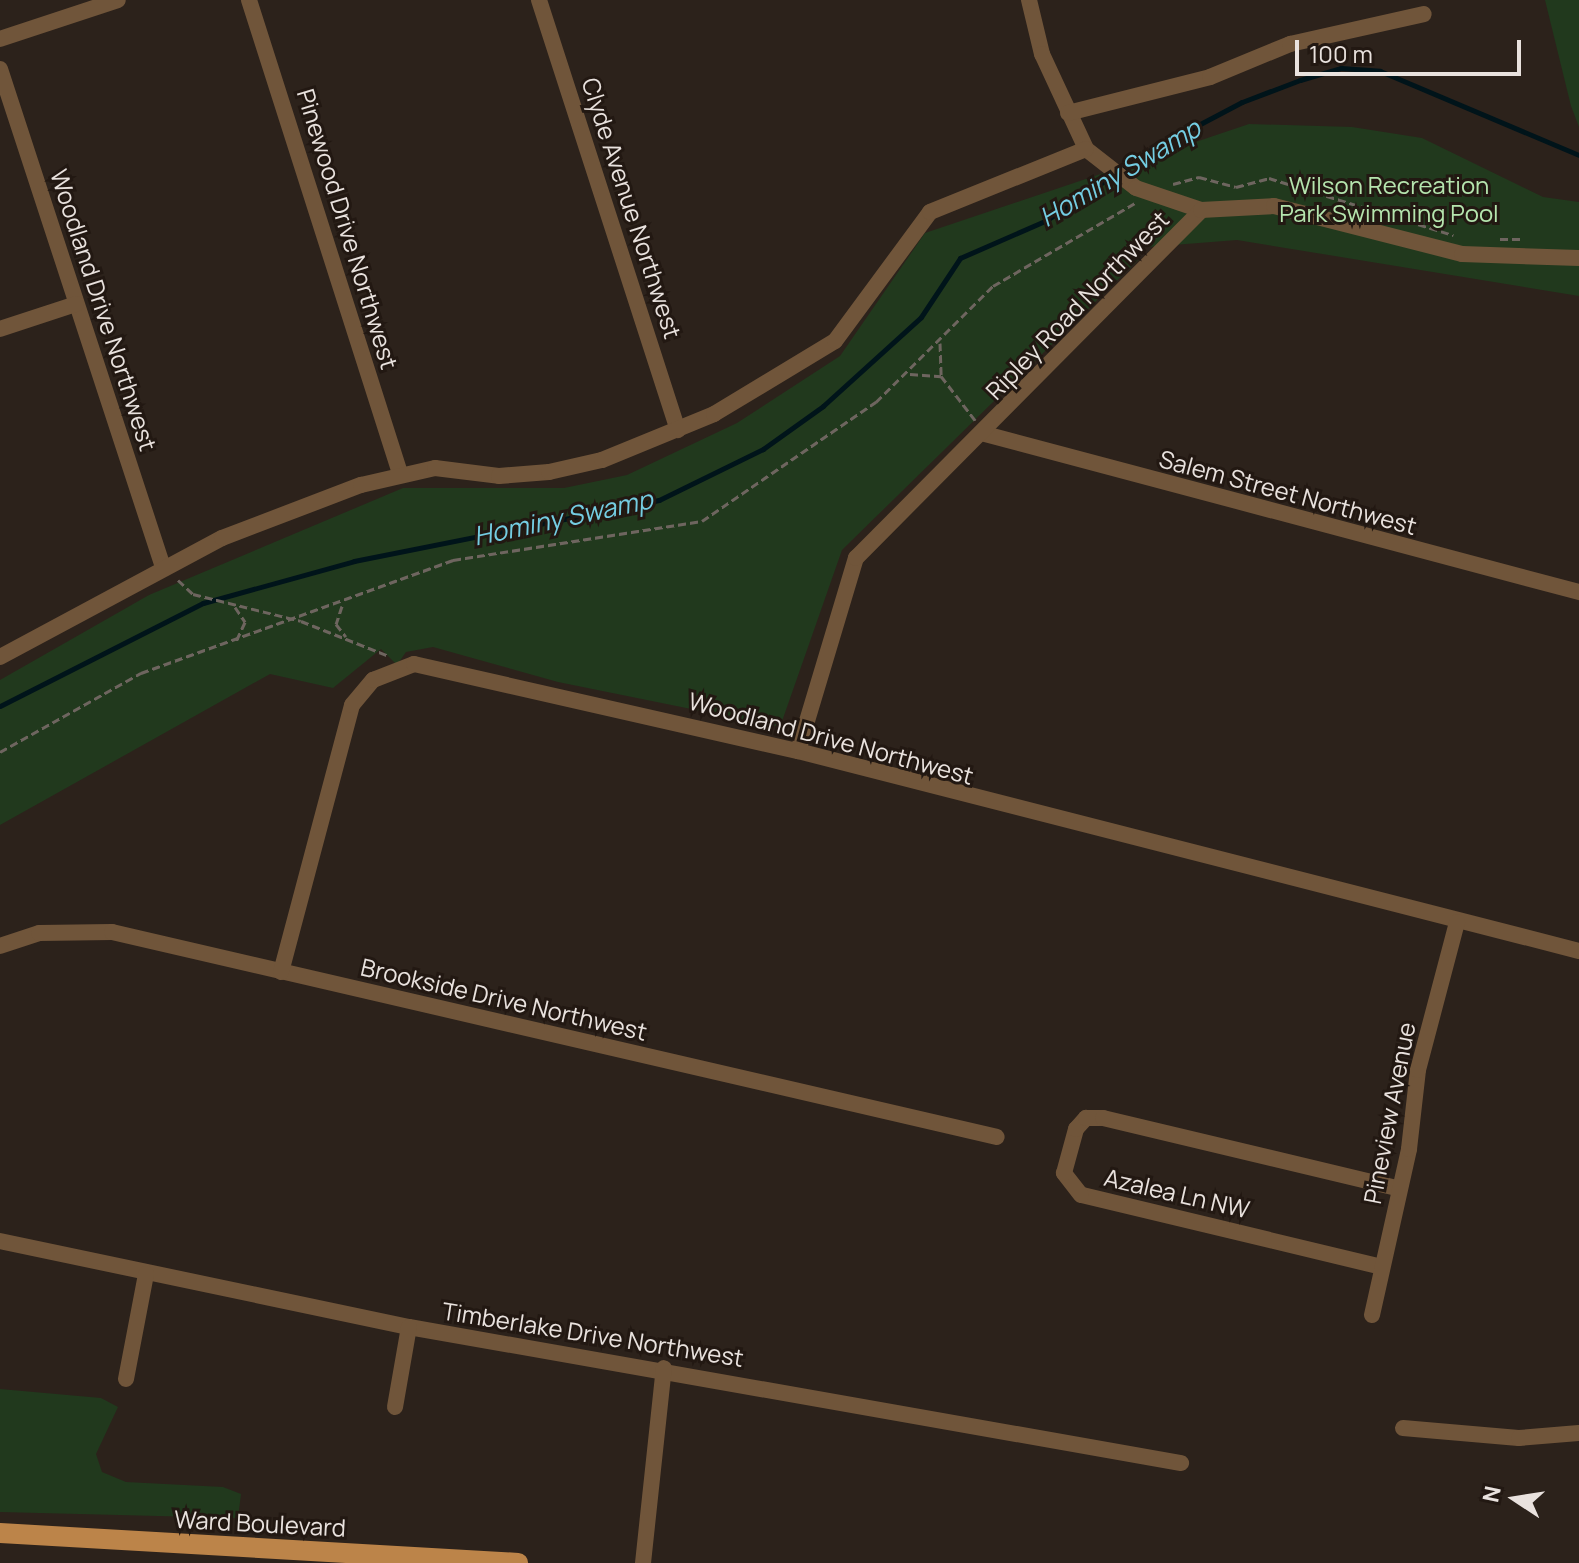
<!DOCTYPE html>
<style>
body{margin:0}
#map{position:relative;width:1579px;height:1563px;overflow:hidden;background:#2c221b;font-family:Manrope,sans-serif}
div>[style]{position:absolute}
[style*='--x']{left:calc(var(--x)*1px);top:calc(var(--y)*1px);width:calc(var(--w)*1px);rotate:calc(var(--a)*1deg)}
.green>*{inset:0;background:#21391d}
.stream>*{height:5px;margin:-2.5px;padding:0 2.5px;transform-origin:2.5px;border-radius:2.5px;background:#00141a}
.path>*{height:3px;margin-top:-1.5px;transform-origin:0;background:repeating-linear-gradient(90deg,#6e655f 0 8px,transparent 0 12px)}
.minor>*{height:16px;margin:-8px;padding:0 8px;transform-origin:8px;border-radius:8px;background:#70553a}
.major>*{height:20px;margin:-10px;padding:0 10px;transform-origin:10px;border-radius:10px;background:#bc8449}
span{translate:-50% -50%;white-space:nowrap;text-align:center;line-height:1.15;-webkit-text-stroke:6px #221812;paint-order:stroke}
.park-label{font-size:24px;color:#b5e5ae}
.street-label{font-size:24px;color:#e9e2de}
.water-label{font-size:26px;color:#74cde2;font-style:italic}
.north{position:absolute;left:1475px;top:1459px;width:80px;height:80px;-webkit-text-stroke:6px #221812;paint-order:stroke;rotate:282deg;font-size:22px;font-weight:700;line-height:32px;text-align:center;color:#e9e2de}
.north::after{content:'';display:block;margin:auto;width:28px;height:36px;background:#e9e2de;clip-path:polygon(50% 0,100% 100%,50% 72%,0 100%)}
.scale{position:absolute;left:1295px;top:40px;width:226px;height:36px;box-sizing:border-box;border:4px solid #e9e2de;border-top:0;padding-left:10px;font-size:24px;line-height:28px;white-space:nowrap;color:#e9e2de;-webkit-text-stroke:6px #221812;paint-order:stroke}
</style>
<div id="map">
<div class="green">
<div style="clip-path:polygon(1545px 0,1579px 0,1579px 127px,1571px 106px)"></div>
<div style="clip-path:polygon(1249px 124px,1352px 127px,1422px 138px,1543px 197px,1579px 202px,1579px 296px,1237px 240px,1135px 248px,1140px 258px,842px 550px,780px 727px,558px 682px,433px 647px,406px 652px,397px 665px,381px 649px,333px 688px,270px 674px,0 825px,0 680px,149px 595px,403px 488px,564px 488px,627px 475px,737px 423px,840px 356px,925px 233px)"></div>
<div style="clip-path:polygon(0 1389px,101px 1398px,118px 1407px,96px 1454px,102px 1472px,126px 1482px,223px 1487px,241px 1494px,238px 1518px,0 1512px)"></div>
</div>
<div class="stream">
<div style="--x:0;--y:706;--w:228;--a:-26.9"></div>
<div style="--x:203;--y:603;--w:157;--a:-15.5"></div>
<div style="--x:354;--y:561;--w:311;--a:-11.3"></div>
<div style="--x:659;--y:500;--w:116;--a:-26.1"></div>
<div style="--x:763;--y:449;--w:74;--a:-35.6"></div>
<div style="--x:823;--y:406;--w:132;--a:-42.2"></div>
<div style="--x:921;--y:317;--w:71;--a:-56.5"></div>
<div style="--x:960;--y:258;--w:95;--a:-23.6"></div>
<div style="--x:1047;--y:220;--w:123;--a:-34.1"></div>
<div style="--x:1149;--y:151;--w:105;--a:-27.8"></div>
<div style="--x:1242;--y:102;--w:62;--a:-20.8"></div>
<div style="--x:1300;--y:80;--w:43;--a:-16.3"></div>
<div style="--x:1341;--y:68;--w:39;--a:4"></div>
<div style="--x:1380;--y:71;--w:216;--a:22.9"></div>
</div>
<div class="path">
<div style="--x:1173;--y:184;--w:27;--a:-15"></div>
<div style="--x:1199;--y:177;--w:38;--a:15"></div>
<div style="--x:1236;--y:187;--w:34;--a:-15"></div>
<div style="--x:1269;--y:178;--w:193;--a:17.2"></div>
<div style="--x:1500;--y:239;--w:24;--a:0"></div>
<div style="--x:940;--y:343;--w:33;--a:88"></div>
<div style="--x:941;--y:376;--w:56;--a:52.3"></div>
<div style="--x:910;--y:374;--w:31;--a:4"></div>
<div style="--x:178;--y:580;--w:21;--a:43"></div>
<div style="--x:193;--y:594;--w:111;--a:14"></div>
<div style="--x:301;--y:621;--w:95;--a:21.7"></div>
<div style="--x:342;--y:606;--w:19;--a:108"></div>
<div style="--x:336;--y:624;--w:16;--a:52"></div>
<div style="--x:235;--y:607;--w:18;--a:56"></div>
<div style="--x:245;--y:622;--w:21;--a:115"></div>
<div style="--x:0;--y:752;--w:162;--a:-29.3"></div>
<div style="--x:141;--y:673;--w:332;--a:-19.9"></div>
<div style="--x:453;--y:560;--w:252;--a:-8.9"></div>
<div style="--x:702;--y:521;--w:211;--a:-34.4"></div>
<div style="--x:876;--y:402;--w:165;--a:-44.8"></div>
<div style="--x:993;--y:286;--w:164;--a:-30.3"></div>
</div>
<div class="minor">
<div style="--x:249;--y:0;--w:497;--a:72.3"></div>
<div style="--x:539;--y:0;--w:452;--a:72.1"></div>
<div style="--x:1029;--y:0;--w:56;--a:76.5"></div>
<div style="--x:1042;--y:54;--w:105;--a:65.1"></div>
<div style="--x:1086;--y:149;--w:63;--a:38"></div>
<div style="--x:1136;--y:188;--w:69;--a:18.7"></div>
<div style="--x:0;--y:39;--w:124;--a:-18.3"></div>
<div style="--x:0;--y:69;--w:524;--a:71.88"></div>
<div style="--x:1068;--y:113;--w:146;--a:-14.2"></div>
<div style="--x:1210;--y:77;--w:87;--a:-22.4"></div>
<div style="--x:1290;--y:44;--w:137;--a:-12.6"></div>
<div style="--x:0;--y:329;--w:80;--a:-18.2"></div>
<div style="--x:985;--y:434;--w:615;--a:14.9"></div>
<div style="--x:0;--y:657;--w:252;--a:-28.2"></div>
<div style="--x:222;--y:538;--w:149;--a:-20.9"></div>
<div style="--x:361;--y:485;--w:76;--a:-12.9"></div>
<div style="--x:435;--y:468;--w:64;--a:7.1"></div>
<div style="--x:499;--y:476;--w:50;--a:-4.6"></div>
<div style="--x:549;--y:472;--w:54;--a:-12.8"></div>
<div style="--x:602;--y:460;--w:121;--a:-22.3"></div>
<div style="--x:714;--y:414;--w:141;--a:-31.1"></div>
<div style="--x:835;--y:341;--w:160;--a:-53.6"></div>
<div style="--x:930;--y:212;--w:168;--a:-22"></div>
<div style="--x:798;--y:751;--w:202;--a:-73.3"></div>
<div style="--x:856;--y:558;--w:490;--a:-45.2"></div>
<div style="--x:1201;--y:210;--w:73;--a:-3.1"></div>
<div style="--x:1274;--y:206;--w:194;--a:14.3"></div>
<div style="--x:1462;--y:254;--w:117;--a:2"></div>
<div style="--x:0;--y:946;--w:41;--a:-18.4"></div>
<div style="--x:39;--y:933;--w:73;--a:-0.8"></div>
<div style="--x:112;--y:932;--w:908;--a:13.04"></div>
<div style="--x:281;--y:972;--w:276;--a:-75.1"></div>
<div style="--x:352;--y:705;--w:33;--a:-50"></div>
<div style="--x:373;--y:680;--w:44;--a:-21.3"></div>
<div style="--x:414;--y:664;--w:394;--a:12.8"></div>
<div style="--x:798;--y:751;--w:806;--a:14.36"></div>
<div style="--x:0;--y:1241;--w:418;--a:11.9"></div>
<div style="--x:409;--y:1327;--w:784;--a:9.99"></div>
<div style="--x:1382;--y:1267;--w:309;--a:-166.5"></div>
<div style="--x:1081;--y:1195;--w:28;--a:-128"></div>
<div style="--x:1064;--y:1173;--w:46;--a:-74.7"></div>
<div style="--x:1076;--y:1129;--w:15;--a:-48"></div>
<div style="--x:1086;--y:1118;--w:17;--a:0"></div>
<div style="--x:1103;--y:1118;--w:305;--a:13.4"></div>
<div style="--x:1372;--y:1315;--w:170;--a:-77.4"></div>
<div style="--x:1409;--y:1149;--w:80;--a:-83.5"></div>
<div style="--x:1418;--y:1070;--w:153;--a:-75.2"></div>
<div style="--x:126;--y:1379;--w:107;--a:-79.2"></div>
<div style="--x:395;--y:1407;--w:81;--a:-80.1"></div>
<div style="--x:1403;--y:1428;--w:116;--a:4.9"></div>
<div style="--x:1519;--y:1438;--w:60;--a:-4.8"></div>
<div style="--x:643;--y:1563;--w:196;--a:-83.9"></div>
</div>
<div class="major">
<div style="--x:0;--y:1533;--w:519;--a:3.31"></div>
</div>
<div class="park-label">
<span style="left:1389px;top:199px">Wilson Recreation<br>Park Swimming Pool</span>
</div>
<div class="street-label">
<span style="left:632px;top:208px;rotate:72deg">Clyde Avenue Northwest</span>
<span style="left:348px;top:229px;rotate:73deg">Pinewood Drive Northwest</span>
<span style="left:1077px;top:305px;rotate:-46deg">Ripley Road Northwest</span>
<span style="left:104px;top:310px;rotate:72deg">Woodland Drive Northwest</span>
<span style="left:1288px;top:492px;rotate:15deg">Salem Street Northwest</span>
<span style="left:831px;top:738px;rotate:15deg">Woodland Drive Northwest</span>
<span style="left:504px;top:999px;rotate:13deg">Brookside Drive Northwest</span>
<span style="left:1389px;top:1113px;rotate:-79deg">Pineview Avenue</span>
<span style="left:1177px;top:1193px;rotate:13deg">Azalea Ln NW</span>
<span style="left:593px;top:1334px;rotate:9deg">Timberlake Drive Northwest</span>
<span style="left:260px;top:1523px;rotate:3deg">Ward Boulevard</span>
</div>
<div class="water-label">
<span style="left:1120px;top:173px;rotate:-31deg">Hominy Swamp</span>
<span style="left:563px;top:518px;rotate:-12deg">Hominy Swamp</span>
</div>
<div class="north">N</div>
<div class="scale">100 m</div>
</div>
